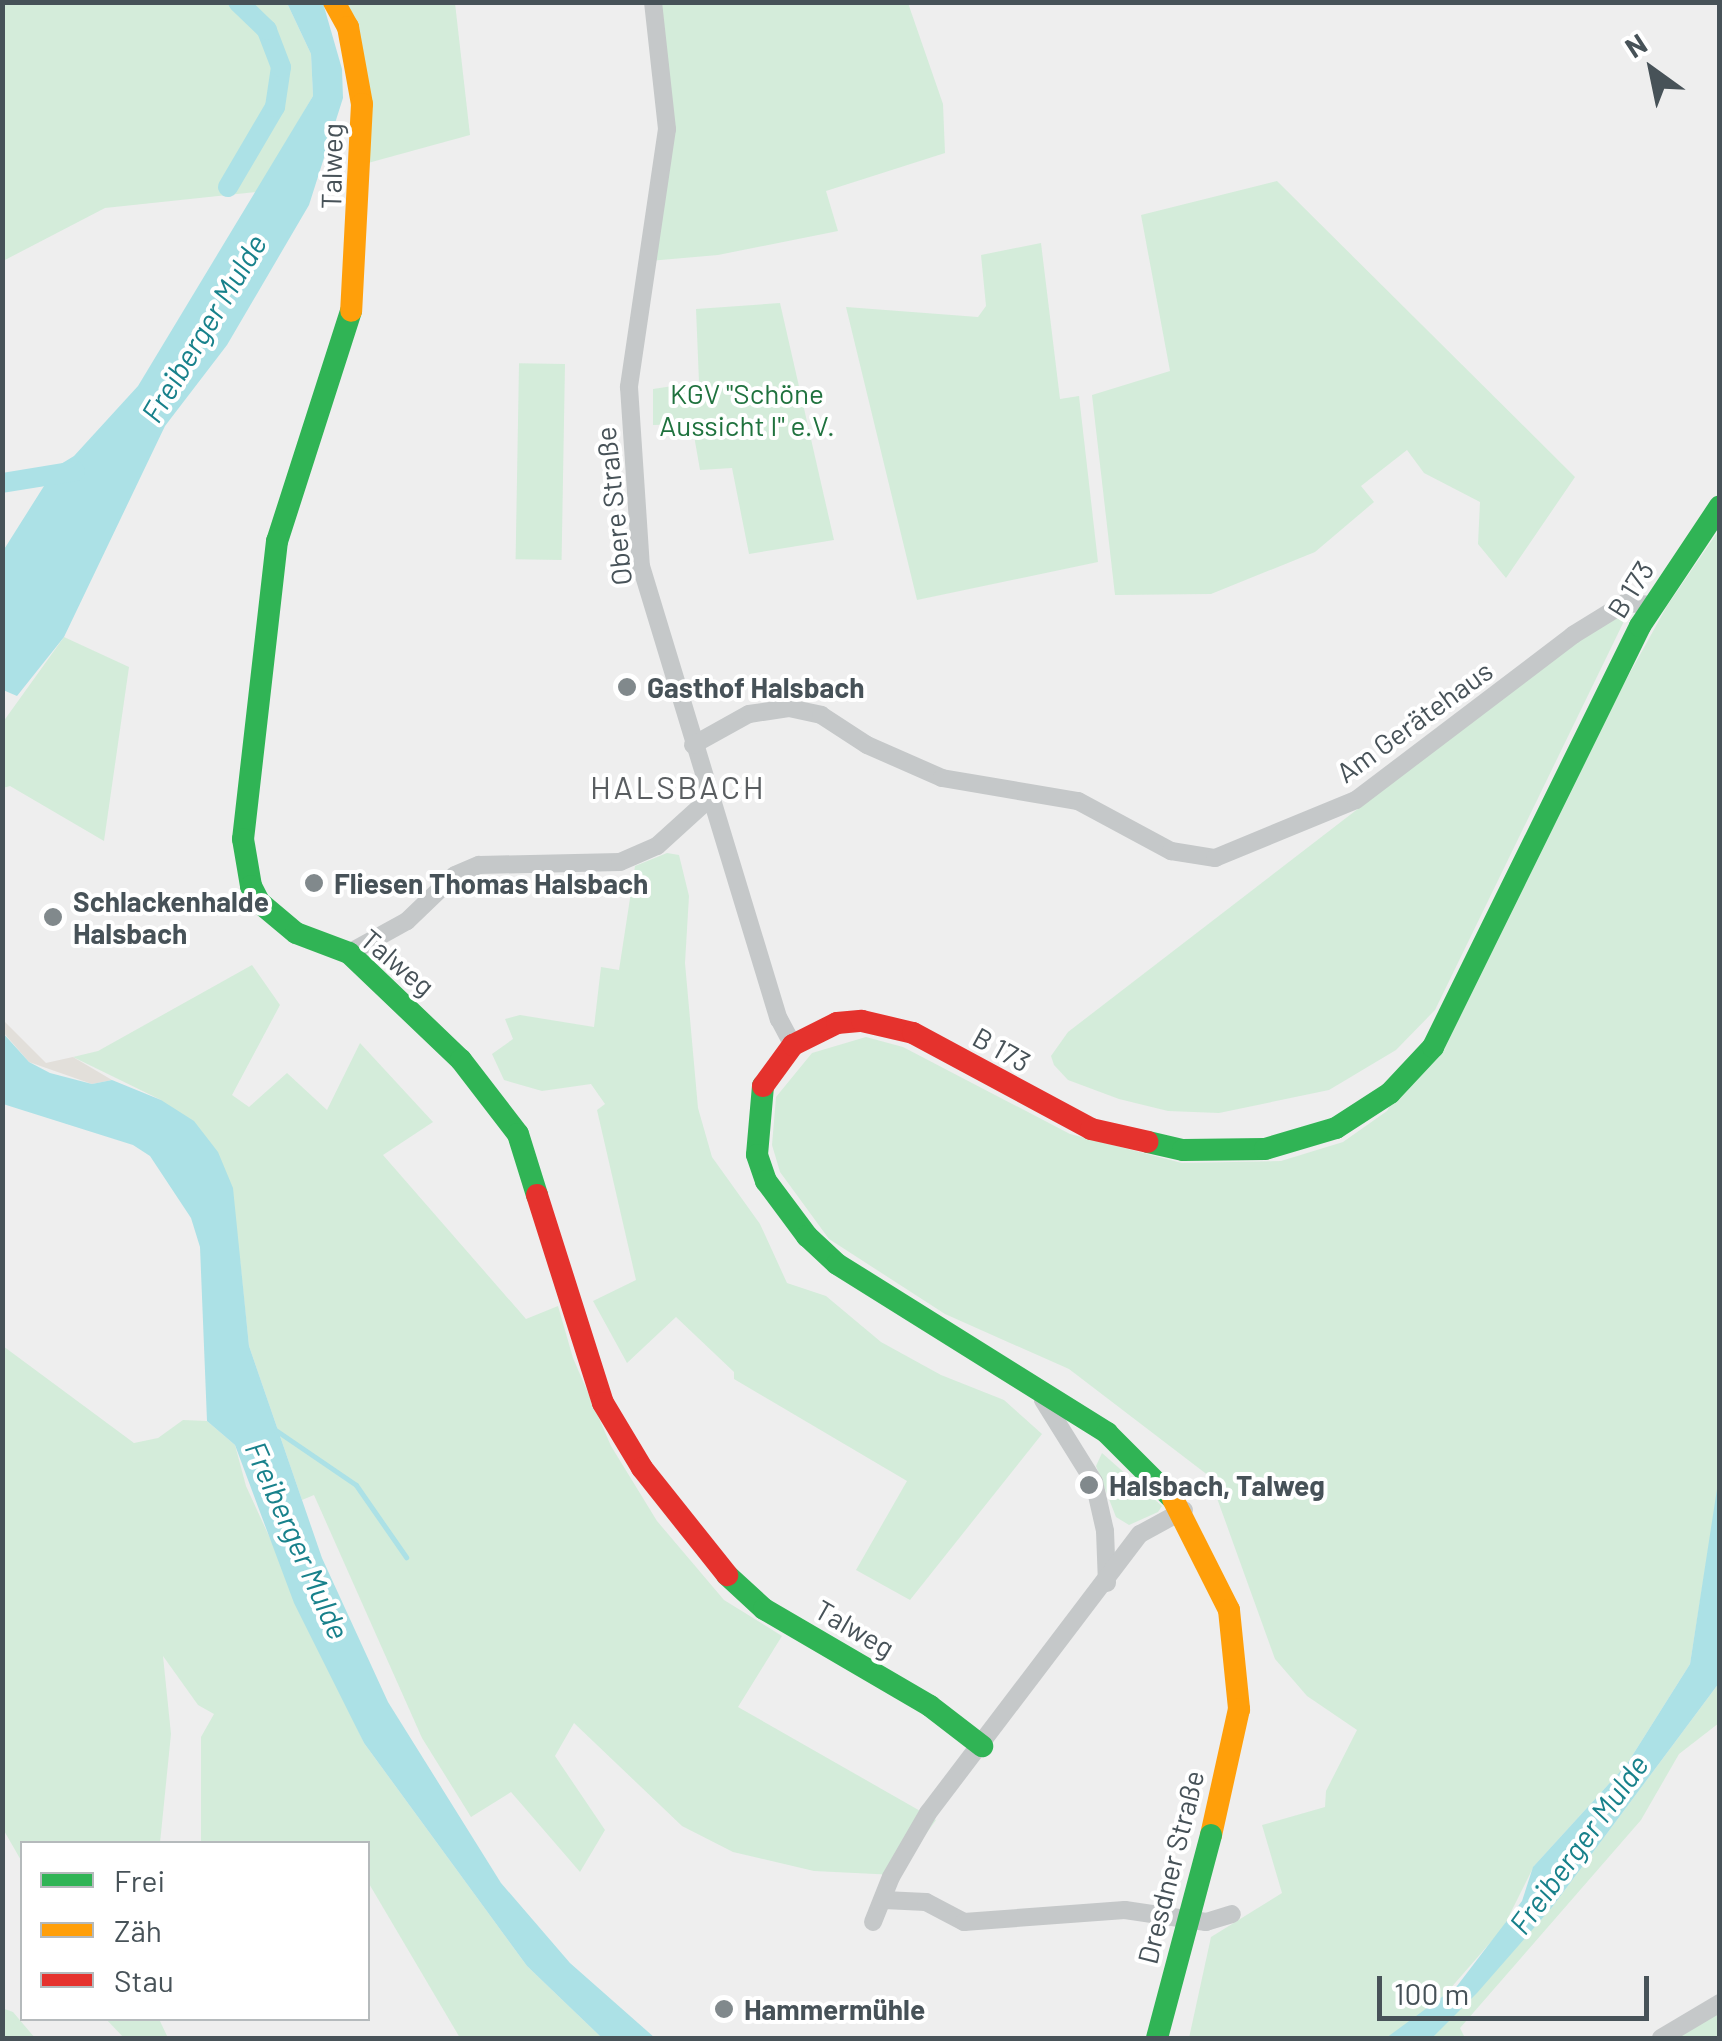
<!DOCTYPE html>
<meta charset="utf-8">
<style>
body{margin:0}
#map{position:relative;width:1722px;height:2041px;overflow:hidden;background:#eee;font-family:Barlow,sans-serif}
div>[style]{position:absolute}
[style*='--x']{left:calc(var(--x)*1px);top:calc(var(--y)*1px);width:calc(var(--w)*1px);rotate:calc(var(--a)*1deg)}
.green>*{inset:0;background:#d4ecda;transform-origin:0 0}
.sand>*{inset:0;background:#e2dfda}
.water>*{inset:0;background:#ace1e6}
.stream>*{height:5px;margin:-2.5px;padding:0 2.5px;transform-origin:2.5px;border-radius:2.5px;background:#ace1e6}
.canal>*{height:20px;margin:-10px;padding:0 10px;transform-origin:10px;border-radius:10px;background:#ace1e6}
.street>*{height:18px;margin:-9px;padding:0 9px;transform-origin:9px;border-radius:9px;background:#c5c8c9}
.fast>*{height:22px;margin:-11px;padding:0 11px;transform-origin:11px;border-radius:11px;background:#30b455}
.slow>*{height:22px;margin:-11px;padding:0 11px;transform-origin:11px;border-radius:11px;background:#ff9f0a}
.jam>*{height:22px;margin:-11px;padding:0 11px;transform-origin:11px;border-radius:11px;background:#e5322d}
.fast-bridge>*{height:22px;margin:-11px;padding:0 11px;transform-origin:11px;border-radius:11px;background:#30b455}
.dots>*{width:28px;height:28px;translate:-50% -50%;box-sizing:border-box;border:5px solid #fff;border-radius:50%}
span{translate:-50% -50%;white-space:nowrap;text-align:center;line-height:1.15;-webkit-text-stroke:8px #fff;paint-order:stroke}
.street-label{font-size:28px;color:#475258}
.park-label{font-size:28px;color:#1f723e}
.poi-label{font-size:28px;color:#475258;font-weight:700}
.left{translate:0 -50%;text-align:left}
.water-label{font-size:30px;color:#18818b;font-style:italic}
.quarter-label{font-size:32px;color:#5a5e61;letter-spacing:2.5px}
.frame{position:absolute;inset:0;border:5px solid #475258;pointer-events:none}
.legend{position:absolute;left:20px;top:1841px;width:350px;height:180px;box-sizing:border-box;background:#fff;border:2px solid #b5babc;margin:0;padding:12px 18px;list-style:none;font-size:30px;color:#475258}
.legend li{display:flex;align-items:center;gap:20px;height:50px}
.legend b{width:50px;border:2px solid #b5babc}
.north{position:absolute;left:1602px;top:20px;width:100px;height:100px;-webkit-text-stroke:8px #fff;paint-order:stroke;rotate:327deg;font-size:28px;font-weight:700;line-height:40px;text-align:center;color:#475258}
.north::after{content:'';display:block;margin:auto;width:35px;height:45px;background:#475258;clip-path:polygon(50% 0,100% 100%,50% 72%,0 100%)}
.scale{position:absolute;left:1377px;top:1976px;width:272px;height:45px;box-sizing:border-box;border:5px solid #475258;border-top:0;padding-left:12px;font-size:30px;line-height:35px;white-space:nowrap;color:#475258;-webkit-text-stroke:8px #fff;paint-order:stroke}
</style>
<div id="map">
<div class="green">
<div style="clip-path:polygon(3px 3px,287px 3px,311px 54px,313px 96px,257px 192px,105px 208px,3px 261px)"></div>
<div style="clip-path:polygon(334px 3px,455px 3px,470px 135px,368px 163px)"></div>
<div style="clip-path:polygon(651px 3px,908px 3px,943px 104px,945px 153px,826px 191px,838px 231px,718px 255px,649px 261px,667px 94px)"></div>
<div style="clip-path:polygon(1277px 181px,1575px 477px,1506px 578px,1478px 544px,1480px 502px,1424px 473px,1407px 450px,1361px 486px,1374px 502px,1315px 552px,1211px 594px,1115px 595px,1092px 395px,1170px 371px,1141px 215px)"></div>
<div style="clip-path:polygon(1041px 243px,1060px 399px,1079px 396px,1098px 562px,917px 600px,846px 307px,978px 317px,986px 306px,981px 255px)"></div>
<div style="clip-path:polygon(780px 303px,834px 540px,749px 554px,732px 468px,700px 470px,692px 424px,653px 425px,653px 389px,699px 382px,696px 309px)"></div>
<div style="left:565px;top:364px;width:196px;height:46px;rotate:91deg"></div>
<div style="clip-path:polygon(1719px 530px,1720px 1476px,1690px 1664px,1627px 1764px,1534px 1866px,1503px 1928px,1429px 2013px,1386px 2038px,1189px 2038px,1211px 1937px,1282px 1893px,1262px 1825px,1325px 1807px,1326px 1791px,1357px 1730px,1307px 1696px,1275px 1659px,1209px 1476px,1069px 1369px,945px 1314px,829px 1239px,780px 1172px,772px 1145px,776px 1097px,812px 1053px,866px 1037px,903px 1047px,1070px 1134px,1182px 1163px,1281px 1161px,1343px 1142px,1387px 1111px,1667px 606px)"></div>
<div style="clip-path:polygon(1628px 613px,1435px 1010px,1396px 1050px,1329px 1090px,1219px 1113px,1168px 1111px,1119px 1099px,1068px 1080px,1054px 1065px,1051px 1056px,1068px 1032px,1585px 634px)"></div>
<div style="clip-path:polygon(64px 637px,129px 667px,104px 841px,10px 786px,3px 788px,3px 722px)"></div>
<div style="clip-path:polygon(667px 853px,679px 855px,689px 896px,685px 963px,698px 1108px,712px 1157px,760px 1224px,787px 1283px,826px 1296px,881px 1342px,941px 1375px,1004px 1400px,1042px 1434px,910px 1600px,856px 1570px,907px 1481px,734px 1379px,734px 1372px,676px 1317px,627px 1363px,593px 1301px,636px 1280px,597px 1110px,605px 1104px,591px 1084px,542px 1091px,504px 1080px,492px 1054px,513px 1039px,505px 1019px,520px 1015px,594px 1027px,601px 967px,619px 970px,635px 866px)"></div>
<div style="clip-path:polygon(252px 965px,280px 1005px,232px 1095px,249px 1107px,287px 1073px,327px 1110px,360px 1043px,433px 1122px,383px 1155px,526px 1319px,558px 1306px,573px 1358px,611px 1446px,657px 1521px,724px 1600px,782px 1636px,738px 1707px,936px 1820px,896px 1875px,814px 1871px,733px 1852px,682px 1826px,574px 1723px,555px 1756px,605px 1830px,580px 1872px,511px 1792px,471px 1817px,422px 1738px,314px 1495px,302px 1500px,249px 1346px,240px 1261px,161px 1100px,73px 1057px,98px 1051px)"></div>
<div style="clip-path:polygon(3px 1346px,134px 1443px,158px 1438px,183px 1420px,207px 1421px,235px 1445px,246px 1486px,364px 1743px,527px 1966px,602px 2038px,460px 2038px,368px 1882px,368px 1844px,201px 1843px,201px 1737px,214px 1714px,198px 1705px,163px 1656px,171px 1734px,160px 1843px,22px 1844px,22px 1862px,3px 1829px)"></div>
<div style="clip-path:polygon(1102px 1453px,1162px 1506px,1158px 1512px,1129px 1525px,1116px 1517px,1096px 1466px)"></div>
<div style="clip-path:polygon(1719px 1683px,1719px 1723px,1679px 1754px,1641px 1820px,1460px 2028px,1465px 2038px,1432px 2038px,1553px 1906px)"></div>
<div style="clip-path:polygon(1719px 2007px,1719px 2038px,1668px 2038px)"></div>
<div style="clip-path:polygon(2px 2008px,13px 2012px,35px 2038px,3px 2038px)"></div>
<div style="clip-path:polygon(106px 2019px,159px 2019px,168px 2038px,124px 2038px)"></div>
</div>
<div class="sand">
<div style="clip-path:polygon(2px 1019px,46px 1063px,73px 1057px,112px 1080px,92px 1084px,29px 1062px,3px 1032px)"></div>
</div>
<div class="water">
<div style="clip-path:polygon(287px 3px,323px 3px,342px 69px,343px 98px,309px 205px,227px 345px,165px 426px,64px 637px,17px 696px,3px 690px,3px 551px,56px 467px,74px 456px,138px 386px,313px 96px,311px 54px)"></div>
<div style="clip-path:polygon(2px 1032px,29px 1062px,50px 1073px,92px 1084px,112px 1080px,161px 1100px,194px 1121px,218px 1152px,233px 1188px,249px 1346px,322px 1558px,388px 1702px,501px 1883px,570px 1963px,655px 2038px,602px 2038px,527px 1966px,364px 1743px,294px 1603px,235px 1445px,207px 1421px,200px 1247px,191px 1218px,150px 1156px,133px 1145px,3px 1104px)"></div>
<div style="clip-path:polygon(1719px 1476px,1719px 1683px,1553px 1906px,1477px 1993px,1432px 2038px,1386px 2038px,1457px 1986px,1522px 1901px,1533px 1867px,1627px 1764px,1690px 1664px)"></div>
</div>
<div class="stream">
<div style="--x:274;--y:1429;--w:99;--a:34.3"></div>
<div style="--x:356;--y:1485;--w:88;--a:55.2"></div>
</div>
<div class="canal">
<div style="--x:228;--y:187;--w:93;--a:-59.6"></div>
<div style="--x:275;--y:107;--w:40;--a:-81.5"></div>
<div style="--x:281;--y:67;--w:40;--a:-111"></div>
<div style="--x:267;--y:30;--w:40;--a:-136"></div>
<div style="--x:2;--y:483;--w:74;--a:-9.3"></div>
</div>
<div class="street">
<div style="--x:653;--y:2;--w:128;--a:83.7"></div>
<div style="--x:667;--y:129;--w:261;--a:98.4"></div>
<div style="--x:629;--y:387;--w:179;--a:86.2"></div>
<div style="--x:641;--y:566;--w:474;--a:73.1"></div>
<div style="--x:779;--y:1019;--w:30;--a:62"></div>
<div style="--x:693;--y:745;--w:64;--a:-29"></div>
<div style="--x:749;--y:714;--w:40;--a:-8.5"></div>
<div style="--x:789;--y:708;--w:33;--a:12"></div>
<div style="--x:821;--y:715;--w:55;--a:33.1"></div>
<div style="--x:867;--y:745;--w:82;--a:23.7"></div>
<div style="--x:942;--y:778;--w:138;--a:9.6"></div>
<div style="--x:1078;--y:801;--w:106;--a:28.3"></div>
<div style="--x:1171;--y:851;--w:45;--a:9"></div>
<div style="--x:1215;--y:858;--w:152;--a:-22.4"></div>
<div style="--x:1356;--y:800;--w:273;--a:-37.2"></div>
<div style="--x:1573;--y:635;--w:61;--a:-31.6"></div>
<div style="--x:1625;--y:603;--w:28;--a:4"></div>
<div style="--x:349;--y:953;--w:66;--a:-28.9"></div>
<div style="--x:407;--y:921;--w:66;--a:-43.8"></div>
<div style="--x:455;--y:875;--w:26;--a:-23"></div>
<div style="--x:479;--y:865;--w:141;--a:-1.2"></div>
<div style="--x:620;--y:862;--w:40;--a:-23.4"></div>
<div style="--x:657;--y:846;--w:72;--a:-42.2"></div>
<div style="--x:1043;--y:1400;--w:97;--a:58.1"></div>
<div style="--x:1094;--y:1482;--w:50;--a:77.3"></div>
<div style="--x:1105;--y:1531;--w:52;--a:87.8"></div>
<div style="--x:884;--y:1900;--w:42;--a:2.7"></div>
<div style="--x:926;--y:1902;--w:43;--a:27.8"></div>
<div style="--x:964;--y:1922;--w:161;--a:-4.3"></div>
<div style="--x:1125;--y:1910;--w:82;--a:8.4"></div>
<div style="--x:1206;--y:1922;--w:27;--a:-17"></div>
<div style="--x:873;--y:1922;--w:48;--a:-68.2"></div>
<div style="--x:891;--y:1877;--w:74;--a:-60"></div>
<div style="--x:928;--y:1813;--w:350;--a:-52.8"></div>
<div style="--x:1140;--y:1534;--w:50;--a:-28.6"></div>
<div style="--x:1661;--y:2038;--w:69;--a:-30.7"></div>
</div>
<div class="fast">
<div style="--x:351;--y:311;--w:242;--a:107.8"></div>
<div style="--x:277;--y:541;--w:300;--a:96.5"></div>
<div style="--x:243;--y:839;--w:48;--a:80.3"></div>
<div style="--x:251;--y:886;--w:18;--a:63"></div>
<div style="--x:259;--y:902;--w:48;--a:40"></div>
<div style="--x:296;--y:933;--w:57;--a:20.7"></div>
<div style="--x:349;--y:953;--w:155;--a:43.7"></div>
<div style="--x:461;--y:1060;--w:93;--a:52.4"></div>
<div style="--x:518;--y:1134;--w:64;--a:72.7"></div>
<div style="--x:763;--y:1086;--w:69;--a:95"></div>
<div style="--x:757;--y:1155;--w:28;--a:71"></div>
<div style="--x:766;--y:1181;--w:69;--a:53.3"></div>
<div style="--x:807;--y:1236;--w:41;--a:43"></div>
<div style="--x:837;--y:1264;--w:319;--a:32"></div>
<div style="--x:1107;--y:1433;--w:93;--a:45"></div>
<div style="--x:1148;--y:1142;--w:36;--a:13"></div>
<div style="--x:1183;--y:1150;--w:82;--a:-0.7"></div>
<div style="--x:1265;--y:1149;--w:74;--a:-16.5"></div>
<div style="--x:1336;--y:1128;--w:64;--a:-32.9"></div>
<div style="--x:1390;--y:1093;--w:63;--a:-46.9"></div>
<div style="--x:1433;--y:1047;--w:469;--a:-63.8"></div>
<div style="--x:1640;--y:626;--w:144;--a:-56.3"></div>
<div style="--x:727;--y:1575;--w:50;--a:42.6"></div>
<div style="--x:764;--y:1609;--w:192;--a:30.3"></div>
<div style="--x:930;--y:1706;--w:66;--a:37.6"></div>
</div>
<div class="slow">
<div style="--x:334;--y:2;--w:29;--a:61"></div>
<div style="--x:348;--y:27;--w:78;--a:79.7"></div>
<div style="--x:362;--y:104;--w:207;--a:93"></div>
<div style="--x:1173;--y:1499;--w:124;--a:63.2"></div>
<div style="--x:1229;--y:1610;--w:100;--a:84.2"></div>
<div style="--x:1239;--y:1709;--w:129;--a:102.5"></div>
</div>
<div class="jam">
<div style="--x:763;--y:1086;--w:51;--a:-53.8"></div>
<div style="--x:793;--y:1045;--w:49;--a:-26.6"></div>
<div style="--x:837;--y:1023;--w:25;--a:-5"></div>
<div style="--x:862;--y:1021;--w:52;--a:13.2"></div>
<div style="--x:913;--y:1033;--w:202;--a:28.3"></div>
<div style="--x:1091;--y:1129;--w:58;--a:12.8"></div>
<div style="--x:537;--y:1195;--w:218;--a:72.4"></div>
<div style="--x:603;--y:1403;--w:76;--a:59"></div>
<div style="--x:642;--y:1468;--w:137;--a:51.5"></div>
</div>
<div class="fast-bridge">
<div style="--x:1157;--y:2038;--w:210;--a:-75.1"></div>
</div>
<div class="dots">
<div style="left:627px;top:687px;background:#81898c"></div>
<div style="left:314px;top:883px;background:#81898c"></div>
<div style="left:53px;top:917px;background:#81898c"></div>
<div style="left:1089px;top:1485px;background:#81898c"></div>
<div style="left:724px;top:2009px;background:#81898c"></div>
</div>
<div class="street-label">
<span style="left:331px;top:166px;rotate:-89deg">Talweg</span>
<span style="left:613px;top:506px;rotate:-96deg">Obere Straße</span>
<span style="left:1630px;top:589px;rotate:-58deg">B 173</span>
<span style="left:1414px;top:721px;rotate:-36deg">Am Gerätehaus</span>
<span style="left:398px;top:962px;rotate:40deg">Talweg</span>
<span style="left:1002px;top:1049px;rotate:29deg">B 173</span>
<span style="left:855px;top:1628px;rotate:30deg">Talweg</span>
<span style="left:1170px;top:1867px;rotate:-76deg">Dresdner Straße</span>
</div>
<div class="park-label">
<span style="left:747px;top:409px">KGV "Schöne<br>Aussicht I" e.V.</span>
</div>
<div class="poi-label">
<span class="left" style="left:647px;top:687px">Gasthof Halsbach</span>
<span class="left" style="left:334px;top:883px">Fliesen Thomas Halsbach</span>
<span class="left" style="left:73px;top:917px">Schlackenhalde<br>Halsbach</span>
<span class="left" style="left:1109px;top:1485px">Halsbach, Talweg</span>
<span class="left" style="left:744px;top:2009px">Hammermühle</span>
</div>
<div class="water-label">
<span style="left:203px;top:328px;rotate:-59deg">Freiberger Mulde</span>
<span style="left:298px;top:1540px;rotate:66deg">Freiberger Mulde</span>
<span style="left:1578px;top:1844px;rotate:-54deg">Freiberger Mulde</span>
</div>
<div class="quarter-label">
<span style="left:678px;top:786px">HALSBACH</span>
</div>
<div class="frame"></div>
<ul class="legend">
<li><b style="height:12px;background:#30b455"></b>Frei</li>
<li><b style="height:12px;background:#ff9f0a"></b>Zäh</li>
<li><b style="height:12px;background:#e5322d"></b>Stau</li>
</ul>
<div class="north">N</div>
<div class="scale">100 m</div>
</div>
